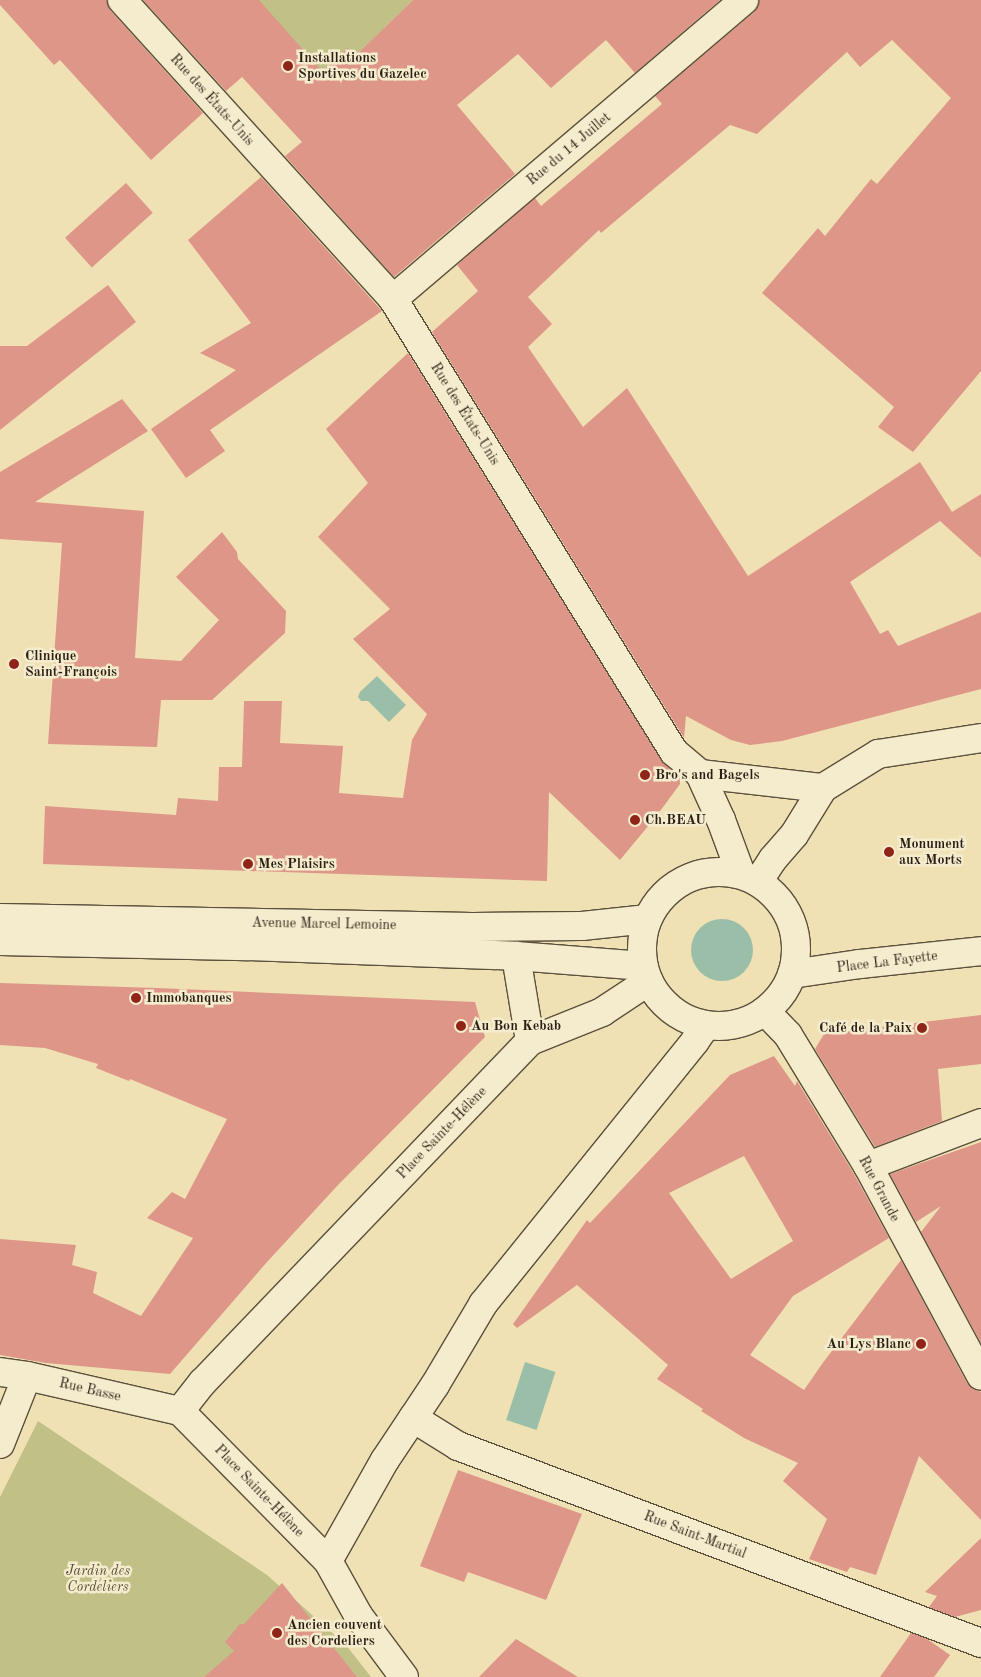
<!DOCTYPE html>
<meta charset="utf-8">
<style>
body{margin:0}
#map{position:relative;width:981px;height:1677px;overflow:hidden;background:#efe1b4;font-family:"Old Standard TT",serif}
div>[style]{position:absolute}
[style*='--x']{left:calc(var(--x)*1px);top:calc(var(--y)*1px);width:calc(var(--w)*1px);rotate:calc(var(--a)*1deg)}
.green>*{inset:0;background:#c1c087}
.water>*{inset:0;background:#9bbea8;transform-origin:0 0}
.round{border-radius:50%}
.building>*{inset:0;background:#de9688;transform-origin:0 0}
.roads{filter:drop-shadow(1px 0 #5b503c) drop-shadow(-1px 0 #5b503c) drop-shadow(0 1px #5b503c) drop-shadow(0 -1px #5b503c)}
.minor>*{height:28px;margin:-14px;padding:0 14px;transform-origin:14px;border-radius:14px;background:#f5ecce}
.secondary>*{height:28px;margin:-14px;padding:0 14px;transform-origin:14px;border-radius:14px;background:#f5ecce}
.secondary>.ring{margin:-14px;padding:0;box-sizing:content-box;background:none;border:28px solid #f5ecce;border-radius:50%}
.dots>*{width:14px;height:14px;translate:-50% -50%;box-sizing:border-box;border:2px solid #f5ecce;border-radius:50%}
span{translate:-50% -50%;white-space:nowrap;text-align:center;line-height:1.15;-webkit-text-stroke:5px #f5ecce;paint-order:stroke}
.poi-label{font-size:14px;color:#2a1f14;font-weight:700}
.left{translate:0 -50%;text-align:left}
.right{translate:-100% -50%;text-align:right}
.street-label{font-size:14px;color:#2a1f14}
.park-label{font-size:14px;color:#574f36;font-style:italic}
</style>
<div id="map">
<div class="green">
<div style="clip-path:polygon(227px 0,413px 0,328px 82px)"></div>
<div style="clip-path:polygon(38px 1421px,267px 1575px,346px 1645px,371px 1677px,0 1677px,0 1497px)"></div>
</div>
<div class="water">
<div style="clip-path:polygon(377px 676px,406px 705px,389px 722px,368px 701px,361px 701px,358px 697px,360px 692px)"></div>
<div class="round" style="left:691px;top:919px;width:62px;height:62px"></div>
<div style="left:525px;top:1362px;width:32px;height:61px;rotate:18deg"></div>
</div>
<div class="building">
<div style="clip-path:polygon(0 0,107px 0,110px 10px,203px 113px,151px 160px,60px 60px,54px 65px,0 5px)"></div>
<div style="clip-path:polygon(143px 0,259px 0,322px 71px,348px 48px,356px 55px,413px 0,720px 0,635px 73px,606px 40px,551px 88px,518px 54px,457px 105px,515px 174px,394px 277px,285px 156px,302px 142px,242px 77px,226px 91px)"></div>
<div style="clip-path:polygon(759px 0,981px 0,981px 371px,913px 452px,878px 427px,894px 407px,762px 293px,818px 228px,825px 236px,871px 179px,877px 184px,951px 98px,892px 40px,860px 67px,847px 52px,757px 134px,730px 125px,601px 233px,599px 230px,528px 297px,552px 324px,528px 347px,583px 427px,627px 388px,748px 576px,920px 462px,952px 512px,981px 494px,981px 558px,940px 521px,850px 582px,880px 634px,888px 630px,898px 646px,981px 612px,981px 689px,782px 741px,750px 745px,731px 740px,686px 716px,684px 738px,432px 332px,478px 291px,457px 265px,535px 198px,541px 206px,662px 104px,655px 96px,754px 12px)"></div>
<div style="clip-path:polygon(261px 177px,382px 311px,210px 430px,225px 451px,186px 478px,151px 429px,236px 370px,200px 353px,251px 323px,188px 240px)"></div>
<div style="left:126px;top:183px;width:40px;height:82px;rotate:48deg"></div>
<div style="clip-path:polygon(108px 285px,136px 322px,0 430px,0 346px,27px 346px)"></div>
<div style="clip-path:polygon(408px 353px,661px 760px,680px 778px,680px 784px,658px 814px,620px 860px,549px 792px,547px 881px,43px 864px,45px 806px,176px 815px,178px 798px,218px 801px,219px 767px,242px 767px,244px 701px,282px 701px,280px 743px,343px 746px,339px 793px,403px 798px,412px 740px,427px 714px,353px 639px,390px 609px,318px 537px,368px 483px,326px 429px)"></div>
<div style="clip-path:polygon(122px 399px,148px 431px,35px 502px,144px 511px,135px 658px,181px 661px,219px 620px,176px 577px,222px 532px,237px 552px,238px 559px,286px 611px,285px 633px,212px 700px,161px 700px,157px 747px,48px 744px,62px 543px,0 539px,0 472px)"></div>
<div style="clip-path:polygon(0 983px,157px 988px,475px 1002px,485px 1037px,338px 1185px,267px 1262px,170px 1374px,46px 1363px,0 1355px,0 1239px,76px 1245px,72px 1265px,97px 1272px,93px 1293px,141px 1316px,193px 1238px,147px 1218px,172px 1192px,185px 1199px,227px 1119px,130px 1079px,129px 1081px,96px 1068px,98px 1064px,45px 1048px,0 1045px)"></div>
<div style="clip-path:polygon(981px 1015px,981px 1064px,938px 1069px,942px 1121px,875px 1147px,815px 1049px,824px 1034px)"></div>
<div style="clip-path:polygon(evenodd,774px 1056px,795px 1086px,797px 1081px,854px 1174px,889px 1238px,793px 1296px,750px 1355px,804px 1390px,822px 1364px,901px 1260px,967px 1383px,973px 1389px,981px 1392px,981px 1520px,919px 1456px,876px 1575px,850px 1567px,847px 1572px,809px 1559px,827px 1519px,783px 1481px,798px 1463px,744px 1438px,701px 1411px,703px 1409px,657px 1379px,668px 1365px,577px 1285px,517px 1328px,513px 1324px,587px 1220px,590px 1223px,730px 1075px,774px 1056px,744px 1156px,793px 1241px,731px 1279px,669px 1193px,744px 1156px)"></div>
<div style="clip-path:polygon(981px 1142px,981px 1343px,921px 1232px,941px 1206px,916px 1222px,890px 1174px)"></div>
<div style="clip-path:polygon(458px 1470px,582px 1514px,546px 1600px,468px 1572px,464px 1582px,420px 1566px)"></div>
<div style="clip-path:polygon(981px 1538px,981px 1610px,955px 1617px,929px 1607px,937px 1596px,925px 1592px)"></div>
<div style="clip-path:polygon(282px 1583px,357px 1677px,204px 1677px,234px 1651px,225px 1642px,240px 1624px,244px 1624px)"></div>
<div style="clip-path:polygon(911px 1633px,927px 1639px,950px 1655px,934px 1677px,880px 1677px)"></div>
<div style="clip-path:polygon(516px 1639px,578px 1677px,479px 1677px)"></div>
</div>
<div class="roads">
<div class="minor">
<div style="--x:122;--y:0;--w:404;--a:47.8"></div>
<div style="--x:393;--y:299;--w:533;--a:58.19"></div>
<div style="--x:674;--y:752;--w:34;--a:40"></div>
<div style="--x:700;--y:774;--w:51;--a:65.5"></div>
<div style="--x:721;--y:820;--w:58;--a:69.7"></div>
<div style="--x:393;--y:299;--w:461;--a:-40.4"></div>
<div style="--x:700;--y:774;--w:124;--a:6.5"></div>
<div style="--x:516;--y:956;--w:86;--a:80.6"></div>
<div style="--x:765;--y:1011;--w:33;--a:46"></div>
<div style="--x:788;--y:1035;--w:153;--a:58.6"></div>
<div style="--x:868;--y:1166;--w:238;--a:61.7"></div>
<div style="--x:868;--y:1166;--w:121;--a:-20.8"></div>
<div style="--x:0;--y:1372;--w:27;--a:8"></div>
<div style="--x:27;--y:1376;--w:157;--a:12.9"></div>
<div style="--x:180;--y:1411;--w:37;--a:-52"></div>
<div style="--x:203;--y:1382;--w:472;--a:-46.2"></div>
<div style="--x:530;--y:1041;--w:78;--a:-21.9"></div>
<div style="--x:602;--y:1012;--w:56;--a:-33.4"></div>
<div style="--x:180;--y:1411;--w:211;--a:45.4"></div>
<div style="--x:328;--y:1561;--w:62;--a:60.9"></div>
<div style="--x:358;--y:1615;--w:77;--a:53.4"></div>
<div style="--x:413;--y:1418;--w:53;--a:31.9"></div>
<div style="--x:458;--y:1446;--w:559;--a:20.64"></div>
<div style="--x:0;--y:1444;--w:73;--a:-68.3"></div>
<div style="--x:328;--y:1561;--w:116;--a:-60.6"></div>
<div style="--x:385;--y:1460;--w:90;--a:-56.3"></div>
<div style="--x:435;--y:1385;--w:94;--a:-59.3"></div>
<div style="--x:483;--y:1304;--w:338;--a:-51.1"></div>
<div style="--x:695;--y:1041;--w:19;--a:-55"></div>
</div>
<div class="secondary">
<div class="ring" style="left:642px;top:872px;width:126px;height:126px"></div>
<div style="--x:758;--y:882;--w:27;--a:-57"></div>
<div style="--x:773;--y:859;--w:32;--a:-49"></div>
<div style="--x:794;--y:835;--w:55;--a:-58.3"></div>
<div style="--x:823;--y:788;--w:65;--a:-31.7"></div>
<div style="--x:878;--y:754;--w:104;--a:-8.8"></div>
<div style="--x:0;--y:918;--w:472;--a:1.1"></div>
<div style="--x:472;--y:927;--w:110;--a:-0.5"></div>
<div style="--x:582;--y:926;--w:66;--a:-6.1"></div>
<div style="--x:0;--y:941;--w:248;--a:1.2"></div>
<div style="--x:248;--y:946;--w:268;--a:2.1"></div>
<div style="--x:516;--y:956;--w:128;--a:4.5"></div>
<div style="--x:792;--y:974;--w:69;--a:-8.4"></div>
<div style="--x:860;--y:964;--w:122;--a:-6.1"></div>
</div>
</div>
<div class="dots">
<div style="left:288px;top:66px;background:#8f2418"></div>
<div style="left:14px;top:664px;background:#8f2418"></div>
<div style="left:645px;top:775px;background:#8f2418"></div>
<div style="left:635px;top:820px;background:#8f2418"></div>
<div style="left:889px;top:852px;background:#8f2418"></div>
<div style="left:248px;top:864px;background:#8f2418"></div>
<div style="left:136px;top:998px;background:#8f2418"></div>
<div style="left:461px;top:1026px;background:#8f2418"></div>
<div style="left:922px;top:1028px;background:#8f2418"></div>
<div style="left:921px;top:1344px;background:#8f2418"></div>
<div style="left:277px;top:1633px;background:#8f2418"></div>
</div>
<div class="poi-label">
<span class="left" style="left:298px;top:66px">Installations<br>Sportives du Gazelec</span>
<span class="left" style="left:25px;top:664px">Clinique<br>Saint-François</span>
<span class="left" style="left:655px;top:775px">Bro's and Bagels</span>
<span class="left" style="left:645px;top:820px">Ch.BEAU</span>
<span class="left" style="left:899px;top:852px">Monument<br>aux Morts</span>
<span class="left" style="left:258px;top:864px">Mes Plaisirs</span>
<span class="left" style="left:146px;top:998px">Immobanques</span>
<span class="left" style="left:471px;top:1026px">Au Bon Kebab</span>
<span class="right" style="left:912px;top:1028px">Café de la Paix</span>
<span class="right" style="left:911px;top:1344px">Au Lys Blanc</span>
<span class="left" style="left:287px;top:1633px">Ancien couvent<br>des Cordeliers</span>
</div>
<div class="street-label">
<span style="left:212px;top:100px;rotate:48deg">Rue des États-Unis</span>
<span style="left:569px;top:149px;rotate:-40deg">Rue du 14 Juillet</span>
<span style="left:465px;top:414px;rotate:58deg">Rue des États-Unis</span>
<span style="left:324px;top:924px;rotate:1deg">Avenue Marcel Lemoine</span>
<span style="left:887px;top:962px;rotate:-7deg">Place La Fayette</span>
<span style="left:442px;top:1133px;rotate:-46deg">Place Sainte-Hélène</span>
<span style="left:879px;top:1189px;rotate:62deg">Rue Grande</span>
<span style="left:90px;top:1390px;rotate:13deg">Rue Basse</span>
<span style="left:259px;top:1491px;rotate:46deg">Place Sainte-Hélène</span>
<span style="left:695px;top:1535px;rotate:21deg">Rue Saint-Martial</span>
</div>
<div class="park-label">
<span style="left:98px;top:1579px">Jardin des<br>Cordeliers</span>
</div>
</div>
